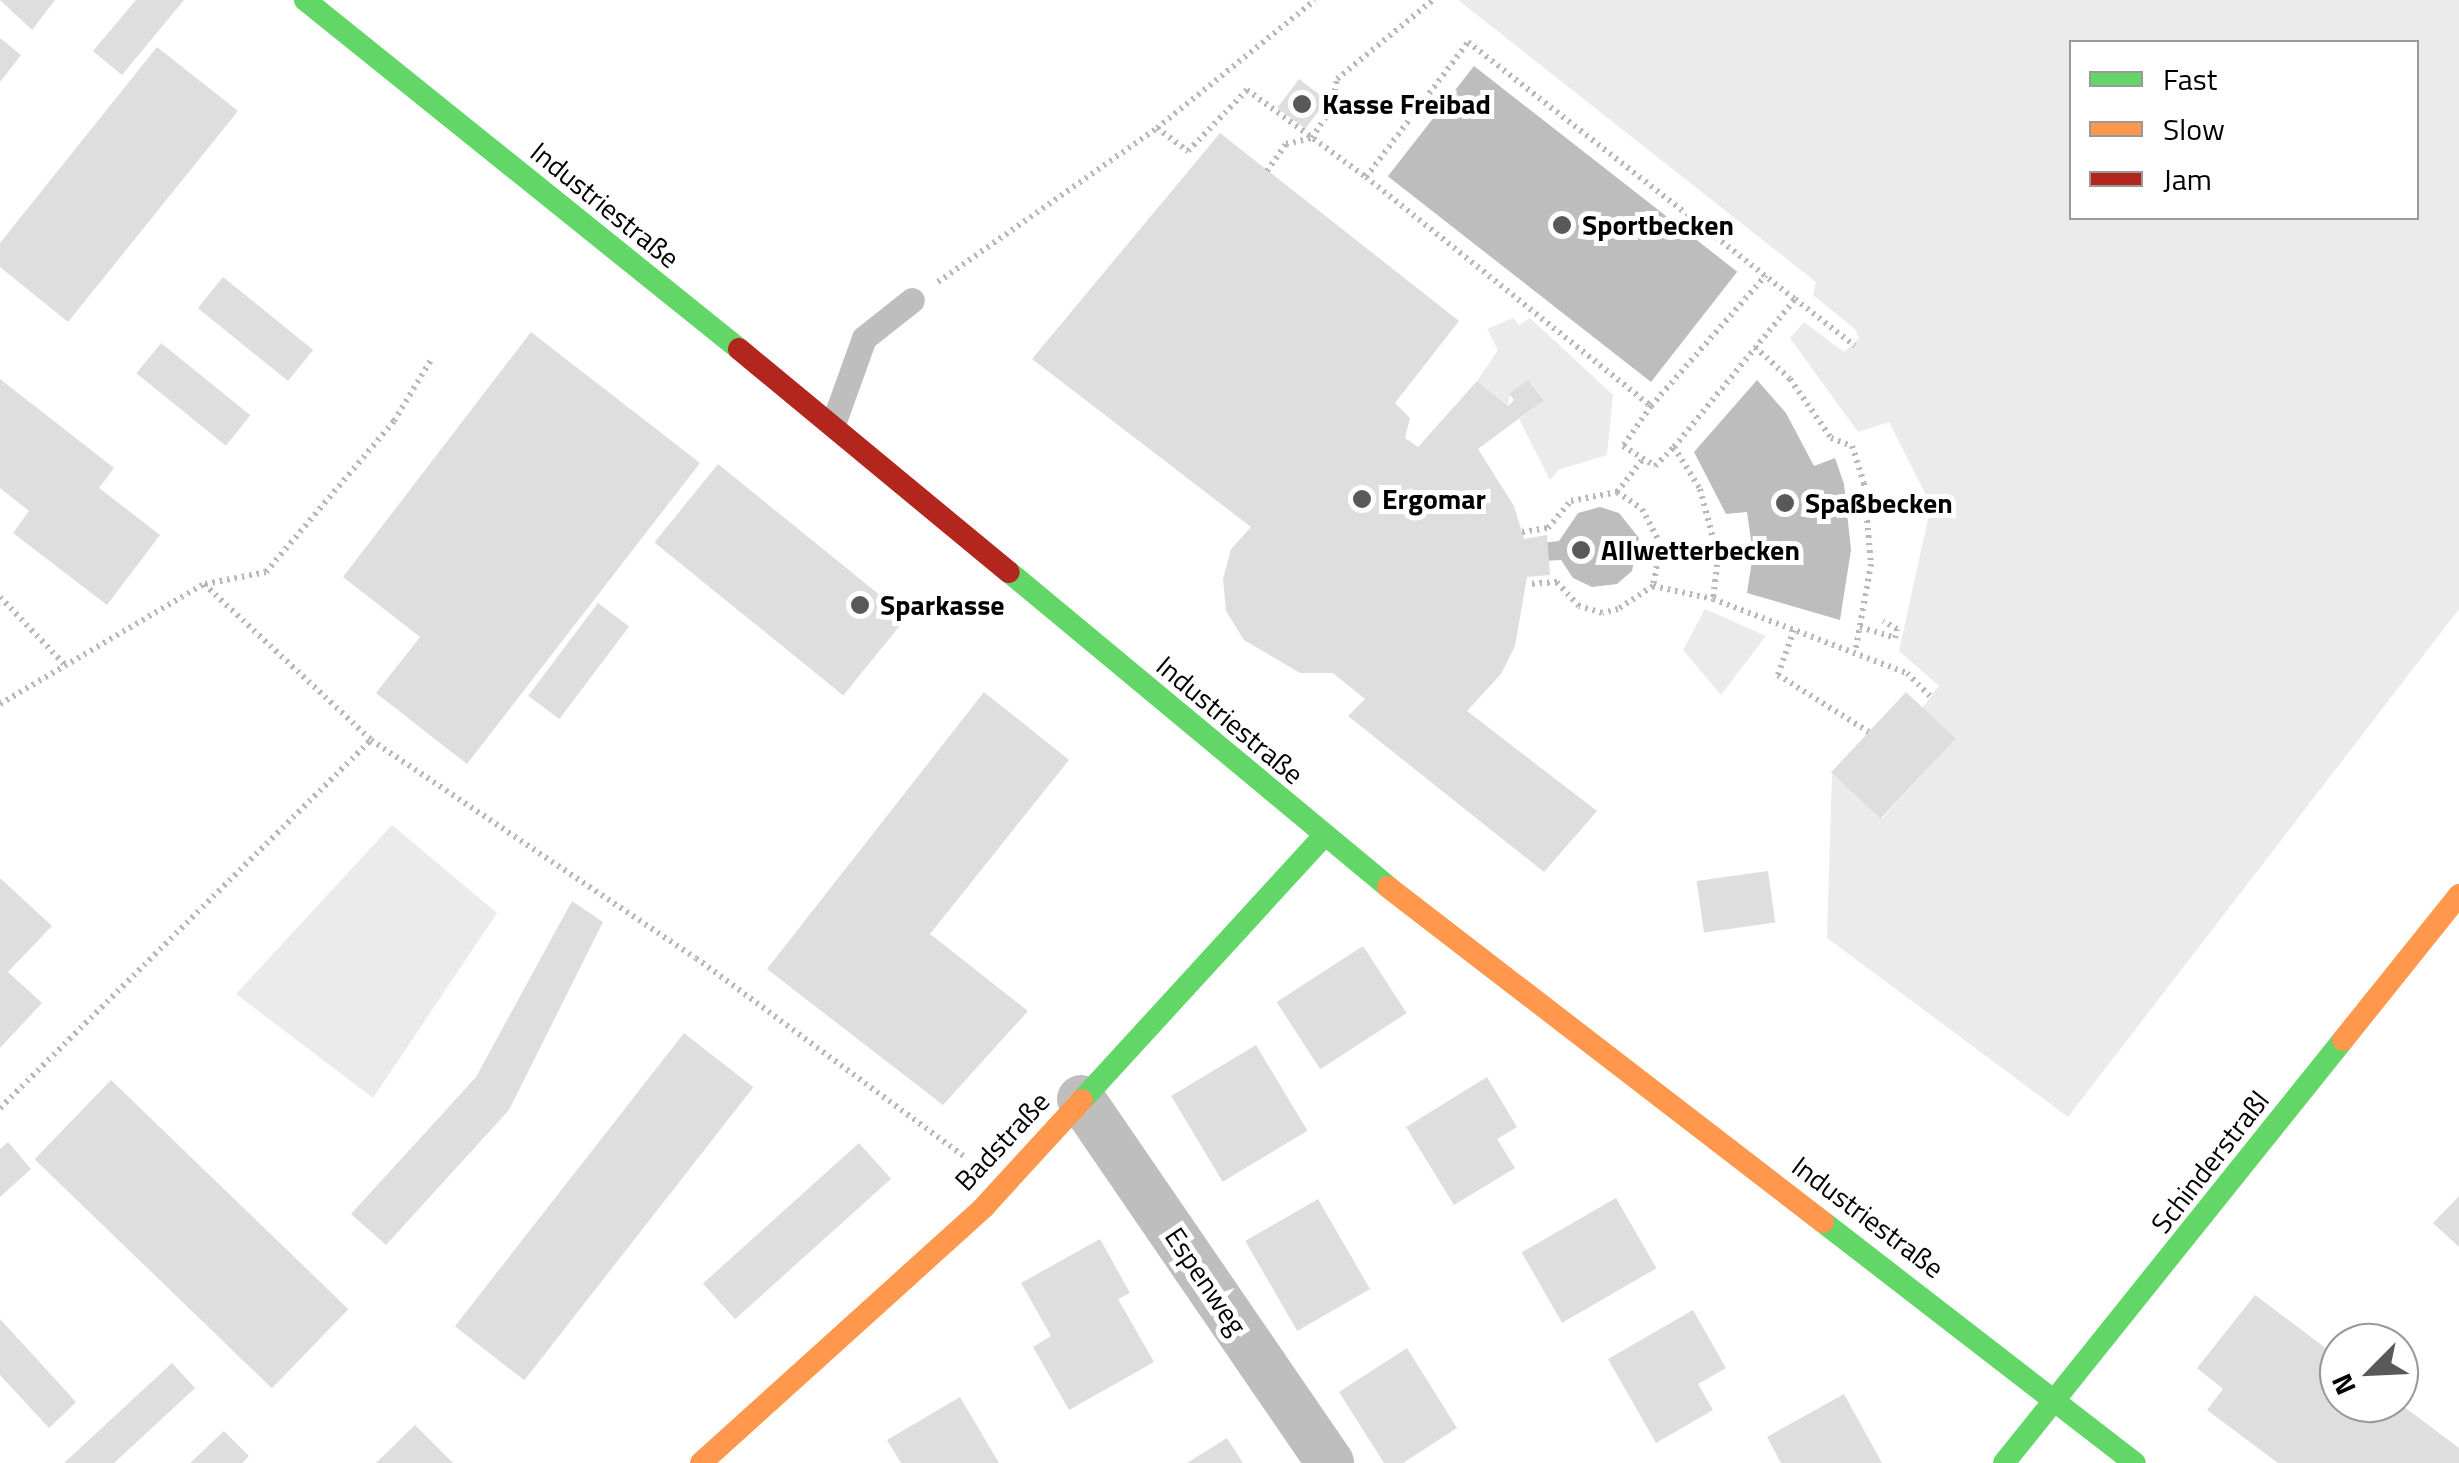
<!DOCTYPE html>
<meta charset="utf-8">
<style>
body{margin:0}
#map{position:relative;width:2459px;height:1463px;overflow:hidden;background:#fff;font-family:"Titillium Web",sans-serif}
div>[style]{position:absolute}
[style*='--x']{left:calc(var(--x)*1px);top:calc(var(--y)*1px);width:calc(var(--w)*1px);rotate:calc(var(--a)*1deg)}
.green>*{inset:0;background:#ebebeb}
.water>*{inset:0;background:#bdbdbd;transform-origin:0 0}
.building>*{inset:0;background:#dedede;transform-origin:0 0}
.path>*{height:6px;margin-top:-3px;transform-origin:0;background:repeating-linear-gradient(90deg,#b9b9b9 0 2.5px,transparent 0 7.5px)}
.lane>*{height:25px;margin:-12.5px;padding:0 12.5px;transform-origin:12.5px;border-radius:12.5px;background:#bebebe}
.street>*{height:48px;margin:-24px;padding:0 24px;transform-origin:24px;border-radius:24px;background:#bebebe}
.fast>*{height:22px;margin:-11px;padding:0 11px;transform-origin:11px;border-radius:11px;background:#63d668}
.slow>*{height:22px;margin:-11px;padding:0 11px;transform-origin:11px;border-radius:11px;background:#ff974d}
.jam>*{height:22px;margin:-11px;padding:0 11px;transform-origin:11px;border-radius:11px;background:#b3261e}
.dots>*{width:28px;height:28px;translate:-50% -50%;box-sizing:border-box;border:5px solid #fff;border-radius:50%}
span{translate:-50% -50%;white-space:nowrap;text-align:center;line-height:1.15;-webkit-text-stroke:10px #fff;paint-order:stroke}
.poi-label{font-size:28px;color:#000;font-weight:700}
.left{translate:0 -50%;text-align:left}
.street-label{font-size:28px;color:#000}
.legend{position:absolute;left:2069px;top:40px;width:350px;height:180px;box-sizing:border-box;background:#fff;border:2px solid #999;margin:0;padding:12px 18px;list-style:none;font-size:30px;color:#000}
.legend li{display:flex;align-items:center;gap:20px;height:50px}
.legend b{width:50px;border:2px solid #999}
.north{position:absolute;left:2319px;top:1323px;width:100px;height:100px;box-sizing:border-box;background:#fff;border:2px solid #999;border-radius:50%;rotate:246deg;font-size:28px;font-weight:700;line-height:40px;text-align:center;color:#000}
.north::after{content:'';display:block;margin:auto;width:35px;height:45px;background:#595959;clip-path:polygon(50% 0,100% 100%,50% 72%,0 100%)}
</style>
<div id="map">
<div class="green">
<div style="clip-path:polygon(evenodd,1458px 0,2459px 0,2459px 609px,2068px 1117px,1827px 938px,1832px 774px,1882px 819px,1955px 738px,1922px 708px,1939px 686px,1899px 651px,1931px 505px,1889px 422px,1858px 432px,1790px 338px,1804px 322px,1844px 352px,1859px 338px,1855px 329px,1813px 295px,1816px 282px,1458px 0,2072px 42px,2416px 42px,2416px 218px,2072px 218px,2072px 42px)"></div>
<div style="clip-path:polygon(1513px 318px,1519px 325px,1530px 318px,1613px 395px,1607px 455px,1558px 470px,1550px 480px,1519px 419px,1544px 399px,1528px 380px,1510px 394px,1508px 406px,1477px 381px,1498px 350px,1487px 329px)"></div>
<div style="clip-path:polygon(1705px 609px,1766px 636px,1721px 695px,1683px 650px)"></div>
<div style="clip-path:polygon(392px 825px,497px 913px,373px 1098px,236px 994px)"></div>
</div>
<div class="water">
<div style="left:1474px;top:66px;width:334px;height:140px;rotate:38deg"></div>
<div style="clip-path:polygon(1757px 380px,1786px 413px,1814px 466px,1835px 458px,1844px 484px,1851px 550px,1840px 620px,1747px 593px,1753px 554px,1747px 512px,1726px 514px,1694px 452px)"></div>
<div style="clip-path:polygon(1600px 507px,1619px 513px,1639px 538px,1632px 571px,1617px 584px,1592px 587px,1573px 578px,1561px 560px,1525px 562px,1523px 545px,1559px 541px,1578px 513px)"></div>
</div>
<div class="building">
<div style="clip-path:polygon(0 0,55px 0,32px 30px)"></div>
<div style="clip-path:polygon(136px 0,184px 0,122px 75px,93px 51px)"></div>
<div style="clip-path:polygon(0 38px,21px 55px,0 82px)"></div>
<div style="clip-path:polygon(157px 47px,238px 111px,68px 322px,0 267px,0 243px)"></div>
<div style="left:1299px;top:79px;width:35px;height:36px;rotate:37deg"></div>
<div style="clip-path:polygon(1220px 133px,1459px 321px,1395px 403px,1410px 418px,1405px 438px,1418px 447px,1477px 381px,1508px 406px,1514px 400px,1509px 394px,1528px 380px,1544px 400px,1478px 449px,1514px 506px,1524px 539px,1547px 535px,1550px 575px,1527px 577px,1515px 646px,1501px 674px,1467px 711px,1597px 811px,1544px 872px,1348px 716px,1365px 699px,1333px 673px,1300px 673px,1244px 640px,1226px 611px,1223px 579px,1231px 549px,1251px 527px,1032px 359px)"></div>
<div style="left:223px;top:277px;width:116px;height:40px;rotate:39deg"></div>
<div style="clip-path:polygon(531px 332px,700px 463px,467px 764px,376px 693px,420px 637px,343px 577px)"></div>
<div style="left:161px;top:343px;width:115px;height:39px;rotate:39deg"></div>
<div style="clip-path:polygon(0 379px,114px 468px,99px 488px,160px 535px,107px 605px,13px 533px,29px 511px,0 488px)"></div>
<div style="left:718px;top:464px;width:243px;height:101px;rotate:39deg"></div>
<div style="left:598px;top:603px;width:39px;height:116px;rotate:37deg"></div>
<div style="clip-path:polygon(984px 692px,1069px 760px,930px 934px,1028px 1011px,943px 1105px,767px 969px)"></div>
<div style="left:1906px;top:692px;width:68px;height:110px;rotate:43deg"></div>
<div style="left:1768px;top:871px;width:52px;height:72px;rotate:82deg"></div>
<div style="clip-path:polygon(0 878px,52px 926px,8px 972px,42px 1003px,0 1048px)"></div>
<div style="clip-path:polygon(572px 901px,603px 922px,509px 1110px,386px 1245px,351px 1214px,476px 1077px)"></div>
<div style="left:1363px;top:946px;width:80px;height:103px;rotate:57deg"></div>
<div style="left:684px;top:1033px;width:88px;height:372px;rotate:38deg"></div>
<div style="left:1256px;top:1045px;width:100px;height:99px;rotate:59deg"></div>
<div style="clip-path:polygon(1487px 1077px,1517px 1127px,1497px 1139px,1515px 1168px,1454px 1205px,1406px 1127px)"></div>
<div style="left:111px;top:1080px;width:330px;height:110px;rotate:44deg"></div>
<div style="clip-path:polygon(8px 1142px,31px 1169px,0 1197px,0 1149px)"></div>
<div style="left:859px;top:1143px;width:48px;height:210px;rotate:48deg"></div>
<div style="clip-path:polygon(2459px 1196px,2459px 1247px,2433px 1223px)"></div>
<div style="left:1616px;top:1198px;width:81px;height:109px;rotate:60deg"></div>
<div style="left:1318px;top:1199px;width:104px;height:84px;rotate:60deg"></div>
<div style="clip-path:polygon(1100px 1239px,1130px 1293px,1118px 1299px,1154px 1362px,1069px 1410px,1033px 1347px,1051px 1336px,1021px 1283px)"></div>
<div style="clip-path:polygon(2255px 1295px,2339px 1358px,2339px 1403px,2399px 1403px,2459px 1448px,2459px 1463px,2278px 1463px,2207px 1410px,2223px 1389px,2197px 1368px)"></div>
<div style="clip-path:polygon(1693px 1310px,1726px 1368px,1698px 1384px,1713px 1410px,1656px 1443px,1608px 1359px)"></div>
<div style="clip-path:polygon(0 1319px,76px 1402px,49px 1428px,0 1375px)"></div>
<div style="clip-path:polygon(1407px 1348px,1457px 1428px,1403px 1463px,1384px 1463px,1339px 1392px)"></div>
<div style="clip-path:polygon(172px 1363px,195px 1388px,114px 1463px,64px 1463px)"></div>
<div style="clip-path:polygon(1844px 1394px,1882px 1463px,1781px 1463px,1767px 1437px)"></div>
<div style="clip-path:polygon(960px 1397px,999px 1463px,901px 1463px,887px 1440px)"></div>
<div style="clip-path:polygon(415px 1425px,453px 1463px,376px 1463px)"></div>
<div style="clip-path:polygon(224px 1431px,249px 1456px,242px 1463px,190px 1463px)"></div>
<div style="clip-path:polygon(1227px 1438px,1243px 1463px,1187px 1463px)"></div>
</div>
<div class="path">
<div style="--x:1157;--y:128;--w:39;--a:37"></div>
<div style="--x:1188;--y:151;--w:85;--a:-46"></div>
<div style="--x:1247;--y:90;--w:147;--a:36.2"></div>
<div style="--x:1366;--y:177;--w:366;--a:38.8"></div>
<div style="--x:1651;--y:406;--w:49;--a:125"></div>
<div style="--x:1623;--y:446;--w:38;--a:32"></div>
<div style="--x:1655;--y:466;--w:27;--a:-45"></div>
<div style="--x:1674;--y:447;--w:49;--a:58.2"></div>
<div style="--x:1700;--y:489;--w:70;--a:75.2"></div>
<div style="--x:1718;--y:557;--w:42;--a:96.8"></div>
<div style="--x:1713;--y:599;--w:208;--a:20.9"></div>
<div style="--x:1907;--y:673;--w:34;--a:45"></div>
<div style="--x:1267;--y:171;--w:33;--a:-55"></div>
<div style="--x:1286;--y:144;--w:27;--a:-13"></div>
<div style="--x:1312;--y:138;--w:38;--a:-57"></div>
<div style="--x:1333;--y:106;--w:27;--a:-82"></div>
<div style="--x:1337;--y:79;--w:124;--a:-39.5"></div>
<div style="--x:1366;--y:177;--w:169;--a:-52.9"></div>
<div style="--x:1468;--y:42;--w:416;--a:38.2"></div>
<div style="--x:938;--y:282;--w:268;--a:-35.1"></div>
<div style="--x:1157;--y:128;--w:203;--a:-39"></div>
<div style="--x:1755;--y:347;--w:47;--a:42.4"></div>
<div style="--x:1790;--y:379;--w:72;--a:55.2"></div>
<div style="--x:1831;--y:438;--w:22;--a:21"></div>
<div style="--x:1852;--y:446;--w:39;--a:72"></div>
<div style="--x:1864;--y:483;--w:81;--a:85.1"></div>
<div style="--x:1871;--y:564;--w:90;--a:100.2"></div>
<div style="--x:1651;--y:406;--w:174;--a:-48.7"></div>
<div style="--x:1674;--y:447;--w:191;--a:-50.7"></div>
<div style="--x:1795;--y:299;--w:76;--a:38.1"></div>
<div style="--x:1617;--y:492;--w:42;--a:-51.8"></div>
<div style="--x:1522;--y:532;--w:26;--a:-9"></div>
<div style="--x:1548;--y:528;--w:35;--a:-50"></div>
<div style="--x:1571;--y:501;--w:47;--a:-11.1"></div>
<div style="--x:1617;--y:492;--w:30;--a:34"></div>
<div style="--x:1642;--y:509;--w:40;--a:62"></div>
<div style="--x:1661;--y:544;--w:43;--a:100.8"></div>
<div style="--x:1653;--y:586;--w:42;--a:146.7"></div>
<div style="--x:1618;--y:609;--w:16;--a:166"></div>
<div style="--x:1602;--y:613;--w:24;--a:-163"></div>
<div style="--x:1579;--y:606;--w:33;--a:-133"></div>
<div style="--x:1557;--y:582;--w:30;--a:176"></div>
<div style="--x:205;--y:584;--w:62;--a:-11.1"></div>
<div style="--x:266;--y:572;--w:198;--a:-49.7"></div>
<div style="--x:394;--y:421;--w:71;--a:-58.8"></div>
<div style="--x:1653;--y:586;--w:61;--a:12.2"></div>
<div style="--x:0;--y:597;--w:97;--a:46.3"></div>
<div style="--x:1860;--y:627;--w:37;--a:17"></div>
<div style="--x:1895;--y:638;--w:9;--a:-77"></div>
<div style="--x:1897;--y:629;--w:16;--a:-150"></div>
<div style="--x:1794;--y:630;--w:48;--a:109.6"></div>
<div style="--x:1778;--y:675;--w:107;--a:32.1"></div>
<div style="--x:0;--y:704;--w:237;--a:-30.5"></div>
<div style="--x:204;--y:584;--w:229;--a:43"></div>
<div style="--x:371;--y:740;--w:391;--a:33.9"></div>
<div style="--x:696;--y:958;--w:336;--a:36.5"></div>
<div style="--x:0;--y:1108;--w:523;--a:-44.77"></div>
</div>
<div class="lane">
<div style="--x:833;--y:424;--w:91;--a:-70.2"></div>
<div style="--x:864;--y:338;--w:61;--a:-38.4"></div>
</div>
<div class="street">
<div style="--x:1081;--y:1099;--w:441;--a:55.6"></div>
</div>
<div class="fast">
<div style="--x:305;--y:0;--w:557;--a:38.8"></div>
<div style="--x:1009;--y:572;--w:493;--a:39.7"></div>
<div style="--x:1082;--y:1100;--w:357;--a:-47.5"></div>
<div style="--x:1823;--y:1222;--w:394;--a:37.7"></div>
<div style="--x:2004;--y:1463;--w:542;--a:-51.29"></div>
</div>
<div class="slow">
<div style="--x:1388;--y:887;--w:549;--a:37.6"></div>
<div style="--x:2343;--y:1040;--w:186;--a:-51.3"></div>
<div style="--x:701;--y:1463;--w:382;--a:-42.1"></div>
<div style="--x:984;--y:1207;--w:145;--a:-47.5"></div>
</div>
<div class="jam">
<div style="--x:739;--y:349;--w:350;--a:39.6"></div>
</div>
<div class="dots">
<div style="left:1302px;top:104px;background:#595959"></div>
<div style="left:1562px;top:225px;background:#595959"></div>
<div style="left:1362px;top:499px;background:#595959"></div>
<div style="left:1785px;top:503px;background:#595959"></div>
<div style="left:1581px;top:550px;background:#595959"></div>
<div style="left:860px;top:605px;background:#595959"></div>
</div>
<div class="poi-label">
<span class="left" style="left:1322px;top:104px">Kasse Freibad</span>
<span class="left" style="left:1582px;top:225px">Sportbecken</span>
<span class="left" style="left:1382px;top:499px">Ergomar</span>
<span class="left" style="left:1805px;top:503px">Spaßbecken</span>
<span class="left" style="left:1601px;top:550px">Allwetterbecken</span>
<span class="left" style="left:880px;top:605px">Sparkasse</span>
</div>
<div class="street-label">
<span style="left:605px;top:205px;rotate:39deg">Industriestraße</span>
<span style="left:1230px;top:720px;rotate:40deg">Industriestraße</span>
<span style="left:1002px;top:1141px;rotate:-47deg">Badstraße</span>
<span style="left:2210px;top:1162px;rotate:-52deg">Schinderstraßl</span>
<span style="left:1868px;top:1217px;rotate:37deg">Industriestraße</span>
<span style="left:1206px;top:1281px;rotate:56deg">Espenweg</span>
</div>
<ul class="legend">
<li><b style="height:12px;background:#63d668"></b>Fast</li>
<li><b style="height:12px;background:#ff974d"></b>Slow</li>
<li><b style="height:12px;background:#b3261e"></b>Jam</li>
</ul>
<div class="north">N</div>
</div>
